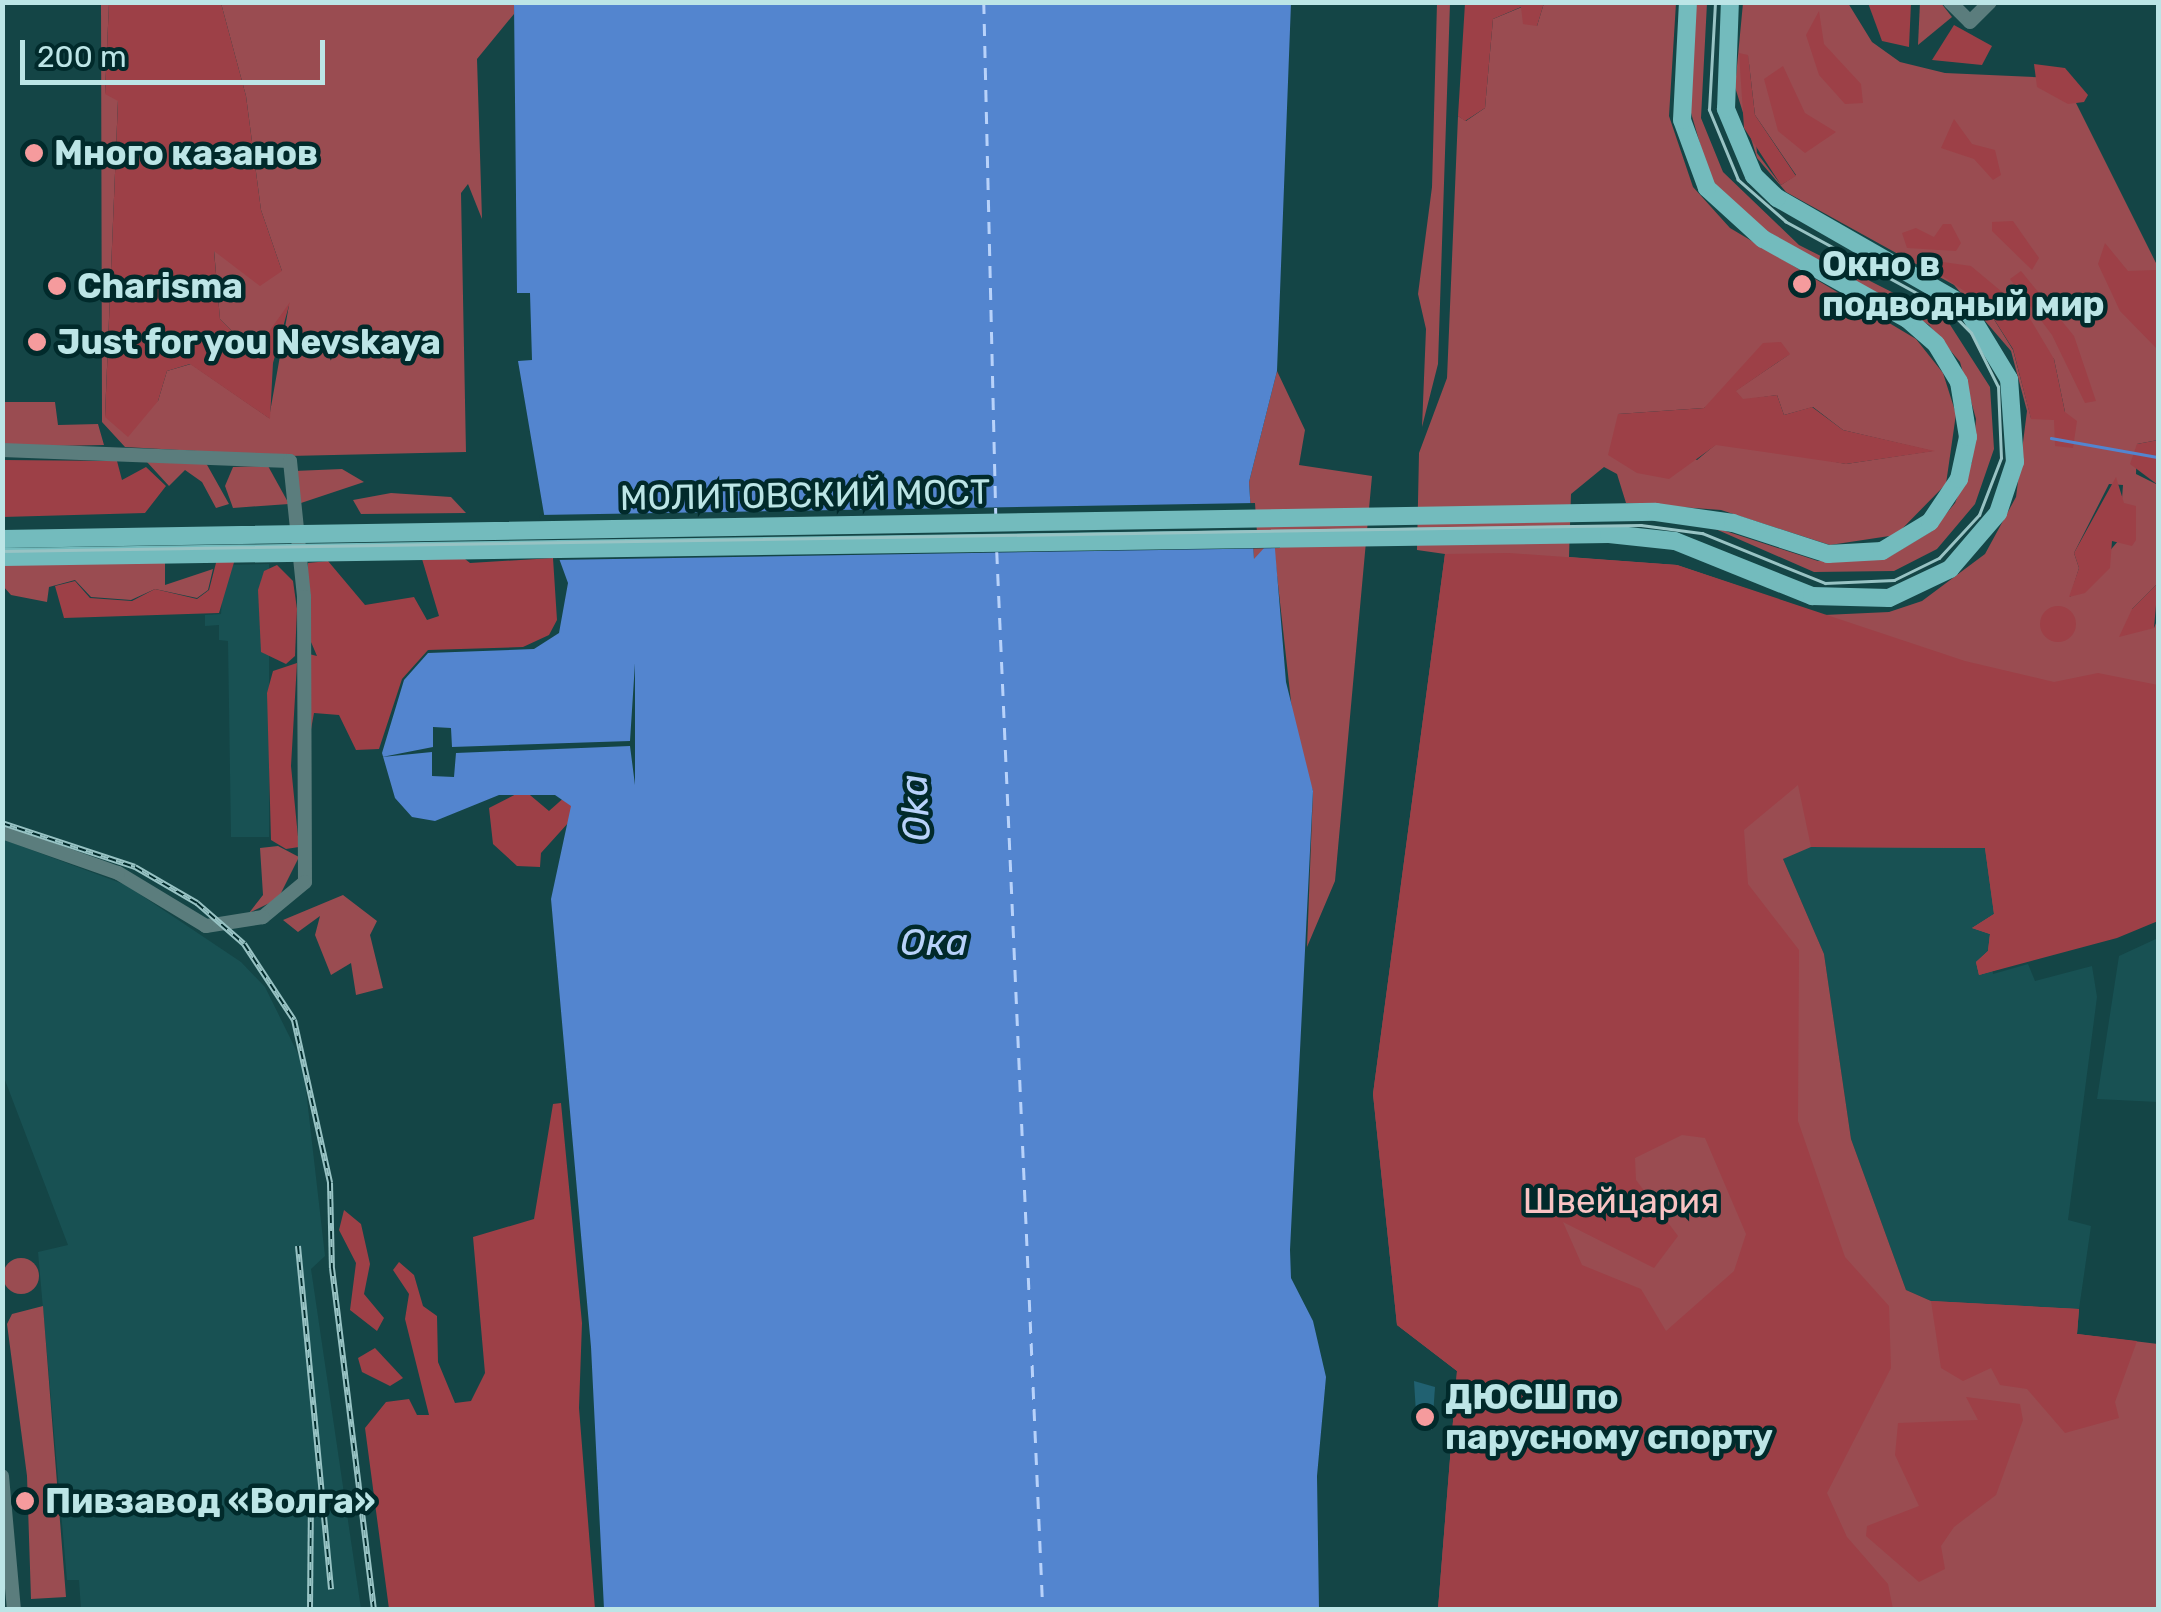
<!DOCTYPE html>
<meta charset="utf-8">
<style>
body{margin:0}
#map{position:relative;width:2161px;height:1612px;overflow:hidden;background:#144546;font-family:Rubik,sans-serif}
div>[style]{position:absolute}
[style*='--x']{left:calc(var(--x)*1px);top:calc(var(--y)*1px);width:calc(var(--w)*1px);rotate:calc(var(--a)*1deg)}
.built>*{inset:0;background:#185153}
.green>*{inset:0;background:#9a4c51}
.round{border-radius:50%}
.forest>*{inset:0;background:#9d4047}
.water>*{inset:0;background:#5385cf}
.pier>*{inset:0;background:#144546}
.stream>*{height:2.5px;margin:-1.25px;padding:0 1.25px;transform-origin:1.25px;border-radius:1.25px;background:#5385cf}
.ferry>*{height:2.5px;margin-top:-1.25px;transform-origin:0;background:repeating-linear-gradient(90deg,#b8d2fa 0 12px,transparent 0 22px)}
.building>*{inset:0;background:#216171}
.minor>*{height:14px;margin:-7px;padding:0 7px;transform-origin:7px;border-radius:7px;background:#5b7d7d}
.major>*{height:18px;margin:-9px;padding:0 9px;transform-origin:9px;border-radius:9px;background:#73bbbd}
.tram>*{height:2.5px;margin:-1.25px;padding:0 1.25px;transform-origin:1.25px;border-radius:1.25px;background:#98c3c4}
.rail>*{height:6px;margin-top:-3px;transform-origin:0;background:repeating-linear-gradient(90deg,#012a2b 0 8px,#98c3c4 0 16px);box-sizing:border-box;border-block:2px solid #98c3c4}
.dots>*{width:28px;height:28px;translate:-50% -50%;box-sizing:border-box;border:5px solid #012a2b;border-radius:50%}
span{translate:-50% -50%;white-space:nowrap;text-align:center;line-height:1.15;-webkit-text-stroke:9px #012a2b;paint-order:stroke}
.poi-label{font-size:35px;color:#bce5e6;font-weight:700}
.left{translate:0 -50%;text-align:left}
.street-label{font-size:35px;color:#bce5e6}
.park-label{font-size:35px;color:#f9c3c3}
.water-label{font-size:38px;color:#b8d2fa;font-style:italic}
.frame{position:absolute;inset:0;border:5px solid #bce5e6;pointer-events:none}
.scale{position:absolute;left:20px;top:40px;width:305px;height:45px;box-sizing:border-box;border:5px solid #bce5e6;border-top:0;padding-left:12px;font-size:30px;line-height:35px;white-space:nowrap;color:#bce5e6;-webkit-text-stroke:8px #012a2b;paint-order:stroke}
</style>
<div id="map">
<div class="built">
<div style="clip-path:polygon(269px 564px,269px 837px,231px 837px,228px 641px,219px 640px,219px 625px,205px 626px,205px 615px,221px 614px,224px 565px)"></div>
<div style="clip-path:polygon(2px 839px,126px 885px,241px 962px,265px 987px,303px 1064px,325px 1256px,311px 1269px,361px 1609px,81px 1609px,79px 1580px,67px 1580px,38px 1252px,68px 1245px,3px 1075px)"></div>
<div style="clip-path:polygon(1799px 847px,1985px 847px,1994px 914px,1973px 928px,1990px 933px,1993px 974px,2028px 964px,2035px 981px,2092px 966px,2097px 997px,2068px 1220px,2091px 1226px,2079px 1309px,1931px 1301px,1906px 1290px,1851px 1139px,1824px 954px,1783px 859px)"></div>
<div style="clip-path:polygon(2158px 938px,2158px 1102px,2097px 1099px,2119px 956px)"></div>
</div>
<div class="green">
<div style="clip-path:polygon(1920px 2px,1941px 3px,1952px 17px,1918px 45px)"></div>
<div style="clip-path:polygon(101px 3px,109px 3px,105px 93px,118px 100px,105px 416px,158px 401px,167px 371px,191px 364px,269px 418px,289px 305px,254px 353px,220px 319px,214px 250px,282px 271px,261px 210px,246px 96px,221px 3px,514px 3px,514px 14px,477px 59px,482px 219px,468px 184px,461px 193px,466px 452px,289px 456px,125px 447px,102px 422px)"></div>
<div style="clip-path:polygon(1437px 3px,1450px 3px,1438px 364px,1422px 427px,1426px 329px,1418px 294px,1432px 187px)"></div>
<div style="clip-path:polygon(evenodd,1544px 3px,1676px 3px,1669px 116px,1693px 187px,1730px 228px,1916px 339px,1943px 373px,1956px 414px,1946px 484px,1896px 535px,1830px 545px,1721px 510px,1626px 503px,1617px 474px,1604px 467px,1571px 494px,1569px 557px,1677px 565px,1824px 615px,1889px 612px,1922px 601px,1985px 554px,2016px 497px,2027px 411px,2011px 351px,1954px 285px,1786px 192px,1757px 158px,1735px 87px,1743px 3px,1848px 3px,1872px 42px,1900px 62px,1945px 73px,2054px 78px,2076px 103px,2158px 267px,2158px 440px,2137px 444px,2136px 474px,2158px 485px,2158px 583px,2132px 609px,2154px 628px,2158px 618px,2158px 921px,1979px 975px,1976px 962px,1988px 951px,1990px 934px,1972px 928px,1994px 914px,1985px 848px,1811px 847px,1783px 859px,1824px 954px,1851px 1139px,1906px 1290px,1931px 1301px,2079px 1309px,2077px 1334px,2158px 1344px,2158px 1609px,1438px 1609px,1457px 1371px,1397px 1325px,1373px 1094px,1445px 554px,1417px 550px,1419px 453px,1447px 378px,1458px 116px,1466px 121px,1485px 108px,1493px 19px,1522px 7px,1537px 26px,1544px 3px,1748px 55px,1755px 115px,1796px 175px,1781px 185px,1757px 153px,1748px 55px,1544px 3px,1956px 279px,2054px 359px,2065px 412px,2031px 418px,2013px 350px,1985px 305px,1956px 279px,1544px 3px,1790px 354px,1735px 391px,1743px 400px,1777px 395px,1784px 415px,1813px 407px,1843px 430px,1932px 451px,1846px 464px,1744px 444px,1715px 445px,1697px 460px,1618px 414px,1704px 408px,1790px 354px,1544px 3px,2109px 484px,2123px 485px,2119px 540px,2070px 597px,2079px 568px,2074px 553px,2109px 484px)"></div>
<div style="clip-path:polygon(1696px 3px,1707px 3px,1701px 118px,1723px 172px,1799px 245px,1947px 320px,1990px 387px,1994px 449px,1975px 504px,1937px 549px,1894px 571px,1814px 572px,1704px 524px,1818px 561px,1887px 558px,1932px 531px,1955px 503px,1972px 462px,1976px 419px,1960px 362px,1929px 325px,1746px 219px,1710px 178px,1689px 106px)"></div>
<div style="clip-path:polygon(1277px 371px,1305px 430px,1299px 465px,1372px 476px,1335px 881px,1307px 947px,1313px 791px,1296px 747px,1273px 539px,1254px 560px,1249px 482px)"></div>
<div style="clip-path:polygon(4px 402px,55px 402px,58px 425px,98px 424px,104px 445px,3px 447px)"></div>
<div style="clip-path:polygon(147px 462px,206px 463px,229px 504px,216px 508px,202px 482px,185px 470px,169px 486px)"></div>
<div style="clip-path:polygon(268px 466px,289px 504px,233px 508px,225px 486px,233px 467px)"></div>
<div style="clip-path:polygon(342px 469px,364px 482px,298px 504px,294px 471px)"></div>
<div style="clip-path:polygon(391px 493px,451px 497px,466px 513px,361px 514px,353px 500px)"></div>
<div style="clip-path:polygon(165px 558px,165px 585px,213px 569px,208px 590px,197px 598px,155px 589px,131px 600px,91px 597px,75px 580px,49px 587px,47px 602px,11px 595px,3px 586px,2px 562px)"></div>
<div style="clip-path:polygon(278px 846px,299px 857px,278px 899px,249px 913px,263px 895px,260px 848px)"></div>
<div style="clip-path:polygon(343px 895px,377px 921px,370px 935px,383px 988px,356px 995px,351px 963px,331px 975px,315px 935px,320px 916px,298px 932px,283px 920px)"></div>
<div class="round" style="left:3px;top:1258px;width:36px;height:36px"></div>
<div style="clip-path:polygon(43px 1306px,66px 1597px,31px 1599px,27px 1476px,7px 1324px,12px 1314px)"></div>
</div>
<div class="forest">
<div style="clip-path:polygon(109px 3px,221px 3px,246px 96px,261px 210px,282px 271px,260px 286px,214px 251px,220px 319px,254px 353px,290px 302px,273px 363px,270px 419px,190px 364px,167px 371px,158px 401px,128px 437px,105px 417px,118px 101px,105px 94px)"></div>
<div style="clip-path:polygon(1465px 3px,1544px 3px,1537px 26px,1523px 24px,1521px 7px,1493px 19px,1485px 108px,1465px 121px,1458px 116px)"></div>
<div style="clip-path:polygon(1868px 3px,1911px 3px,1909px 47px,1882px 41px)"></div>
<div style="clip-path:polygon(1819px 11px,1824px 44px,1861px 84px,1863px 103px,1845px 104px,1819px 75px,1806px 35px)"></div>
<div style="clip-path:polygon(1954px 25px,1992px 46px,1982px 65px,1932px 60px)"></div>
<div style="clip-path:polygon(1739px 53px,1748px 55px,1755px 115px,1796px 176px,1781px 185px,1744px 128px)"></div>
<div style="clip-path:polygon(2034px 64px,2065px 68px,2088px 95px,2084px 102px,2068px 104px,2037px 87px)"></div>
<div style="clip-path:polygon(1783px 66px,1805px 113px,1836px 132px,1805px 153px,1778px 131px,1764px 79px)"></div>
<div style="clip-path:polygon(1954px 119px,1972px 144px,1995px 150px,2001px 175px,1993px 180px,1974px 159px,1941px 148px)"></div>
<div style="clip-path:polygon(2013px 221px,2039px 258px,2032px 270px,1992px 231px,1992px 222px)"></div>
<div style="clip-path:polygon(1943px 224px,1951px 224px,1961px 243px,1956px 251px,1907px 248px,1902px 233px,1916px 228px,1934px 237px)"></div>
<div style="clip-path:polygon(2105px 243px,2128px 271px,2156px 270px,2158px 350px,2120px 311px,2098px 264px)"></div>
<div style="clip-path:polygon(1936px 261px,1971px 266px,2026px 312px,2054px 359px,2065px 412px,2077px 421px,2073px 448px,2055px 446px,2054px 420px,2031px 419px,2013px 349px,1985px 305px,1932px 269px)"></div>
<div style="clip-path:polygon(2021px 271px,2074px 336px,2096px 401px,2085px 403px,2052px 335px,2010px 279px)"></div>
<div style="clip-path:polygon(1781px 342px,1790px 354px,1736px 391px,1743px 399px,1777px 395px,1784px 415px,1812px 407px,1843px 430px,1935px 451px,1846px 464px,1716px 445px,1669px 479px,1637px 473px,1608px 455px,1618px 414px,1704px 408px,1763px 343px)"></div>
<div style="clip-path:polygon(2158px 440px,2158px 485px,2130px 464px,2137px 444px)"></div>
<div style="clip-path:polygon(3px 460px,117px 461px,122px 480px,146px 467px,166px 486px,145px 513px,3px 517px)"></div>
<div style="clip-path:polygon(2116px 477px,2124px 503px,2136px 506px,2136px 540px,2132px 546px,2112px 541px,2110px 568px,2085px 593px,2069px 597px,2079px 568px,2074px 553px)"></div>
<div style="clip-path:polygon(evenodd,1509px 553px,1677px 565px,1965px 661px,2054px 682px,2098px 673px,2158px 685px,2158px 921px,2117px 938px,1979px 975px,1976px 962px,1988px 951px,1990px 934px,1972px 928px,1994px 914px,1985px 848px,1811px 847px,1798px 785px,1744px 830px,1748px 884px,1799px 950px,1798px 1121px,1845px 1257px,1889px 1306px,1891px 1368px,1827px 1493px,1847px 1537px,1888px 1584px,1893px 1609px,1438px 1609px,1457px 1371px,1397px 1325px,1373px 1094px,1445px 554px,1509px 553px,1682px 1135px,1705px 1138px,1746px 1234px,1734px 1271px,1666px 1331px,1641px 1289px,1582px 1265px,1563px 1222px,1654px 1268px,1678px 1236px,1636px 1180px,1635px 1158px,1682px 1135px)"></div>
<div style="clip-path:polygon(460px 555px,470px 563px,553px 558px,557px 620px,549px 635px,523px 647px,428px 650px,402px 679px,379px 749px,356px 750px,339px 715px,314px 713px,308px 746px,309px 654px,317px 656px,308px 635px,308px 563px,328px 561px,365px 605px,414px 597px,427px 620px,439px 616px,422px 559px)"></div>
<div style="clip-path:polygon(217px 559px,235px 559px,219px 613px,64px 618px,55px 586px,75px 581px,90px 598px,132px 601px,155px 589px,197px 599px,209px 590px)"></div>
<div style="clip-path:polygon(277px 565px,293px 581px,297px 609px,295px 656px,286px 664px,261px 652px,258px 590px,264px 571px)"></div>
<div style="clip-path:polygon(2158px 583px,2154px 628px,2119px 637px,2132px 609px)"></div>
<div class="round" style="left:2040px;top:606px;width:36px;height:36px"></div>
<div style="clip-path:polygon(297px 663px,291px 766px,299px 847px,286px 849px,271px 840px,267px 693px,273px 671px)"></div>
<div style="clip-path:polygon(524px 790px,549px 811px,567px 795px,578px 812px,541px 853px,540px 867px,517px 866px,493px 844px,489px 808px)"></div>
<div style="clip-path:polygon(561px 1103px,582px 1323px,579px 1408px,595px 1609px,389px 1609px,365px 1428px,386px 1402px,409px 1399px,417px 1415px,429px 1415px,405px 1319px,409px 1294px,393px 1270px,399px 1262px,414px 1275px,423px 1306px,437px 1316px,438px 1362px,455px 1403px,471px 1401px,485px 1373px,473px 1237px,534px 1219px,553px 1104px)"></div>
<div style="clip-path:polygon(344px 1210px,361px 1224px,370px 1264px,364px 1294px,384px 1318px,377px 1331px,350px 1310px,356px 1263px,339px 1230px)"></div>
<div style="clip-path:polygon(1931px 1301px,2079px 1309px,2077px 1334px,2137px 1341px,2115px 1402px,2119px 1418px,2065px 1433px,2027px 1389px,2000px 1385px,1991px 1368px,1963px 1381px,1941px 1368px)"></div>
<div style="clip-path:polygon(375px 1348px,403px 1378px,390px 1386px,362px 1372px,358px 1358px)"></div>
<div style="clip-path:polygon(1966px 1397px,2020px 1404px,2023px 1420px,1996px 1495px,1954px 1527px,1941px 1546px,1945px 1569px,1919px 1582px,1866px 1536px,1867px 1526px,1919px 1506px,1895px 1455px,1898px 1423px,1978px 1420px)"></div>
</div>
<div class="water">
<div style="clip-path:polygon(514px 3px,1291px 3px,1277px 371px,1249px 482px,1254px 559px,1274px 537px,1286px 682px,1313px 791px,1290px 1250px,1291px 1278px,1313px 1321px,1326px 1377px,1317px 1476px,1319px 1609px,604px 1609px,591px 1347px,551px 899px,571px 806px,555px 795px,499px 795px,435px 821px,412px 817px,395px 798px,382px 753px,404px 680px,428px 653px,534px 649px,559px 633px,568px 583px,545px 520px,518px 361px,532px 360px,530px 293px,517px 293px)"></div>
</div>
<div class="pier">
<div style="clip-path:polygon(1255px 503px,1258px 548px,1278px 536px,1280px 548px,554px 560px,539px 515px)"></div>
<div style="clip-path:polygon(635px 663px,635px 785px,630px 746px,456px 753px,454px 777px,432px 776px,432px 752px,382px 757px,433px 747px,433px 727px,451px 728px,452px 747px,630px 741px)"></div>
</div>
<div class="stream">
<div style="--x:2051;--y:438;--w:109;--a:10.1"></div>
</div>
<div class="ferry">
<div style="--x:984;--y:2;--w:512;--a:88.66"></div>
<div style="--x:997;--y:552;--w:1059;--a:87.51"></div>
</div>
<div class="building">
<div style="clip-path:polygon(1414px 1381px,1435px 1387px,1432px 1430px,1417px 1429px)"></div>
</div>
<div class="minor">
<div style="--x:1950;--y:2;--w:28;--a:45"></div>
<div style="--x:1970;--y:22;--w:28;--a:-45"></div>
<div style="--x:2;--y:450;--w:288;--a:2.2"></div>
<div style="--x:290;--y:461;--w:137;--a:84.1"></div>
<div style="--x:304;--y:597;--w:285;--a:89.8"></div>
<div style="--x:305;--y:882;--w:55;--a:140.2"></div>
<div style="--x:263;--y:917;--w:58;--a:171"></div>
<div style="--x:206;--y:926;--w:103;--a:-148.9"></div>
<div style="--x:118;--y:873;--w:123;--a:-160.5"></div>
<div style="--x:2;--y:1476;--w:135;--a:84.9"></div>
</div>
<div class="major">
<div style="--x:2;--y:539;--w:1654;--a:-0.94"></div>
<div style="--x:1656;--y:512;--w:78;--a:8.1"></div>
<div style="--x:1733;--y:523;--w:100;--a:18.1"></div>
<div style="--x:1828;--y:554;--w:54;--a:-3.2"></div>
<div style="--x:1882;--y:551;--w:56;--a:-31.1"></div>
<div style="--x:1930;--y:522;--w:52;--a:-56"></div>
<div style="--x:1959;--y:479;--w:43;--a:-77.9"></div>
<div style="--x:1968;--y:437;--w:56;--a:-99.3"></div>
<div style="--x:1959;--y:382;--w:44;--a:-121.2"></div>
<div style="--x:1936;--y:344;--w:38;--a:-139"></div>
<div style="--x:1907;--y:319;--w:165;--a:-150.9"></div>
<div style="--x:1763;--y:239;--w:76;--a:-137.7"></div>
<div style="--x:1707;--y:188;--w:72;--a:-110.2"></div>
<div style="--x:1682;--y:120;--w:118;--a:-87.1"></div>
<div style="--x:2;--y:557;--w:1607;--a:-0.82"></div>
<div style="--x:1609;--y:534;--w:66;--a:6.1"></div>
<div style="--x:1675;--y:541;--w:148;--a:21.9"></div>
<div style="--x:1812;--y:596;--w:77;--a:1.5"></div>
<div style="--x:1889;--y:598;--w:68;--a:-25.4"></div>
<div style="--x:1950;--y:569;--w:74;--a:-49.4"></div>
<div style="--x:1998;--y:513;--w:54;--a:-71.6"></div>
<div style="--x:2015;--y:462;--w:83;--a:-94.1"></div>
<div style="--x:2009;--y:379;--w:87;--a:-121.3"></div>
<div style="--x:1964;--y:305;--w:215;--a:-150.2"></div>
<div style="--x:1777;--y:198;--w:32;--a:-136"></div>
<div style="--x:1754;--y:176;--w:73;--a:-112.7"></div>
<div style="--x:1726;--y:109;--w:107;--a:-87.9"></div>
</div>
<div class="tram">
<div style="--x:2;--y:551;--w:1639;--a:-0.91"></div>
<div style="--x:1641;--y:525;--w:62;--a:7.5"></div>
<div style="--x:1702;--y:533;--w:133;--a:22.1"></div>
<div style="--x:1825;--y:583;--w:69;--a:-2.5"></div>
<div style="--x:1894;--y:580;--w:50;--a:-26.1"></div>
<div style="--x:1939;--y:558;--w:59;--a:-47.1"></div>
<div style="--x:1979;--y:515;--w:61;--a:-68.9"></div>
<div style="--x:2001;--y:458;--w:71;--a:-92.4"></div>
<div style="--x:1998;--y:387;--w:60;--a:-116.6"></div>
<div style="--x:1971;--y:333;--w:31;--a:-135"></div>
<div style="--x:1949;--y:311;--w:186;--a:-151.4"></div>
<div style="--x:1786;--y:222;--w:64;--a:-138.8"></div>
<div style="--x:1738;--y:180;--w:76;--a:-112.5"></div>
<div style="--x:1709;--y:110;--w:108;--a:-86.8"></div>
</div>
<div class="rail">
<div style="--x:2;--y:823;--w:140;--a:18.3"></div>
<div style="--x:135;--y:867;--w:72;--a:30.1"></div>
<div style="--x:197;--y:903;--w:62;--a:41.1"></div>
<div style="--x:244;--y:944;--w:91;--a:56.7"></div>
<div style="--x:294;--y:1020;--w:167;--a:77.5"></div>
<div style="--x:330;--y:1183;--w:85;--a:88.7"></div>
<div style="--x:332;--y:1268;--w:345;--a:83"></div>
<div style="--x:298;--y:1246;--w:345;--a:84.5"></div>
<div style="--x:310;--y:1610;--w:120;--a:-89.5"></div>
</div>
<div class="dots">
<div style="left:34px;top:153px;background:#f59b9d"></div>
<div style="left:1802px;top:284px;background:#f59b9d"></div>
<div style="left:57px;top:286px;background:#f59b9d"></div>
<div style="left:37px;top:342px;background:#f59b9d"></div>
<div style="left:1425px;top:1417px;background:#f59b9d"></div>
<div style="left:25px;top:1501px;background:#f59b9d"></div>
</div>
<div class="poi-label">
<span class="left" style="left:54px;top:153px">Много казанов</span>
<span class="left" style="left:1822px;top:284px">Окно в<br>подводный мир</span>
<span class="left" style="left:77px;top:286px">Charisma</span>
<span class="left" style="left:57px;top:342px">Just for you Nevskaya</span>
<span class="left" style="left:1445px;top:1417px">ДЮСШ по<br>парусному спорту</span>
<span class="left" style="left:45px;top:1501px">Пивзавод «Волга»</span>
</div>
<div class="street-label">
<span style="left:805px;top:495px;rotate:-1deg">МОЛИТОВСКИЙ МОСТ</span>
</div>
<div class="park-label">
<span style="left:1621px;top:1201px">Швейцария</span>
</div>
<div class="water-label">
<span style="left:916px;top:808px;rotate:-93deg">Oka</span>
<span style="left:934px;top:943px">Ока</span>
</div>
<div class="frame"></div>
<div class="scale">200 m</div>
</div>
